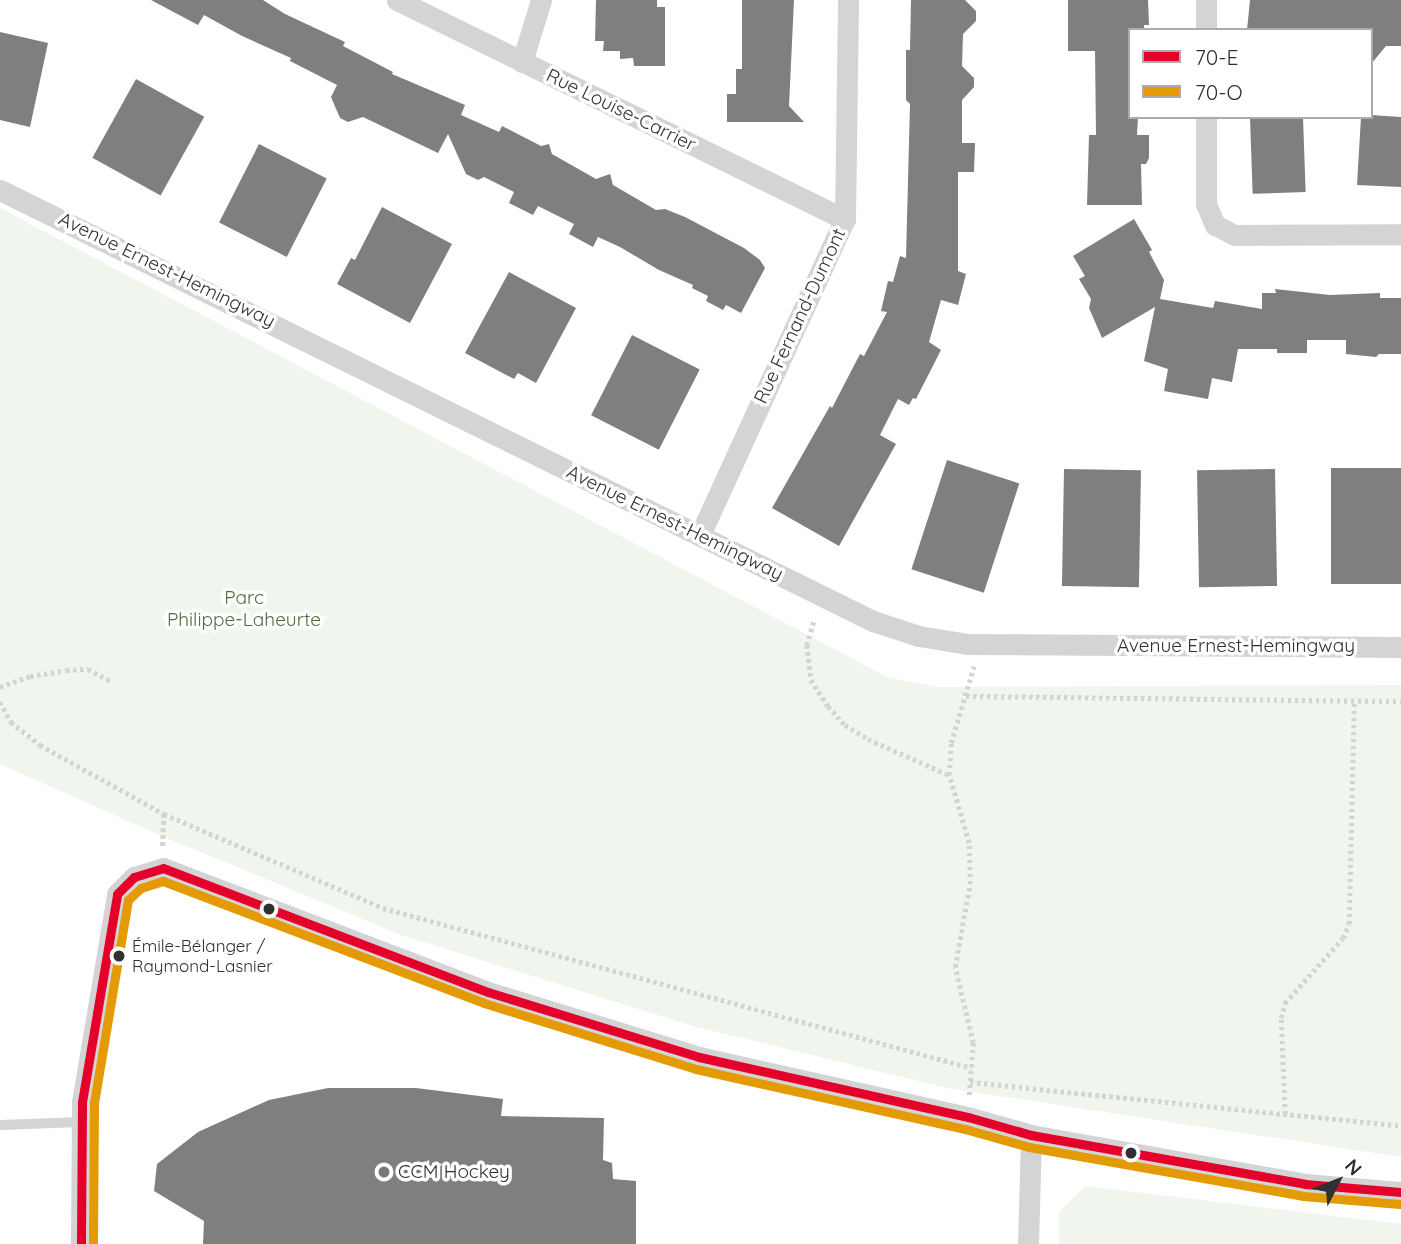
<!DOCTYPE html>
<meta charset="utf-8">
<style>
body{margin:0}
#map{position:relative;width:1401px;height:1244px;overflow:hidden;background:#fff;font-family:Quicksand,sans-serif}
div>[style]{position:absolute}
[style*='--x']{left:calc(var(--x)*1px);top:calc(var(--y)*1px);width:calc(var(--w)*1px);rotate:calc(var(--a)*1deg)}
.green>*{inset:0;background:#f0f5ed}
.building>*{inset:0;background:#7f7f7f;transform-origin:0 0}
.path>*{height:4.5px;margin-top:-2.25px;transform-origin:0;background:repeating-linear-gradient(90deg,#d4d4d4 0 3.5px,transparent 0 7px)}
.lane>*{height:10px;margin:-5px;padding:0 5px;transform-origin:5px;border-radius:5px;background:#d4d4d4}
.street>*{height:21px;margin:-10.5px;padding:0 10.5px;transform-origin:10.5px;border-radius:10.5px;background:#d4d4d4}
.bus-1>*{height:9px;margin:-4.5px;padding:0 4.5px;transform-origin:4.5px;border-radius:4.5px;background:#e4002b}
.bus-2>*{height:9px;margin:-4.5px;padding:0 4.5px;transform-origin:4.5px;border-radius:4.5px;background:#e39a05}
.dots>*{width:19px;height:19px;translate:-50% -50%;box-sizing:border-box;border:4px solid #fff;border-radius:50%}
span{translate:-50% -50%;white-space:nowrap;text-align:center;line-height:1.15;-webkit-text-stroke:7px #fff;paint-order:stroke}
.bus-label{font-size:17px;color:#303030}
.left{translate:0 -50%;text-align:left}
.street-label{font-size:19px;color:#303030}
.park-label{font-size:19px;color:#4b6e3b}
.poi-label{font-size:19px;color:#303030}
.legend{position:absolute;left:1128px;top:28px;width:245px;height:91px;box-sizing:border-box;background:#fff;border:2px solid #acacac;margin:0;padding:9px 12px;list-style:none;font-size:21px;color:#303030}
.legend li{display:flex;align-items:center;gap:14px;height:35px}
.legend b{width:35px;border:2px solid #acacac}
.north{position:absolute;left:1303px;top:1146px;width:70px;height:70px;-webkit-text-stroke:5px #fff;paint-order:stroke;rotate:48deg;font-size:19px;font-weight:700;line-height:28px;text-align:center;color:#303030}
.north::after{content:'';display:block;margin:auto;width:24px;height:32px;background:#303030;clip-path:polygon(50% 0,100% 100%,50% 72%,0 100%)}
</style>
<div id="map">
<div class="green">
<div style="clip-path:polygon(0 208px,887px 677px,937px 687px,1401px 685px,1401px 1157px,947px 1088px,693px 1026px,401px 935px,155px 833px,0 764px)"></div>
<div style="clip-path:polygon(1085px 1186px,1401px 1224px,1401px 1244px,1059px 1244px,1059px 1212px)"></div>
</div>
<div class="building">
<div style="clip-path:polygon(151px 0,263px 0,285px 14px,345px 42px,343px 46px,393px 72px,392px 74px,465px 105px,461px 115px,499px 132px,502px 126px,541px 146px,549px 144px,552px 154px,596px 179px,610px 174px,613px 185px,656px 210px,665px 209px,685px 217px,744px 248px,760px 260px,765px 268px,741px 313px,726px 305px,723px 310px,706px 301px,708px 296px,692px 288px,693px 285px,659px 270px,620px 247px,598px 237px,593px 247px,569px 234px,574px 224px,538px 206px,533px 215px,509px 203px,514px 192px,484px 177px,478px 180px,466px 174px,448px 134px,438px 153px,363px 117px,348px 122px,340px 118px,331px 97px,337px 85px,290px 61px,291px 58px,242px 36px,204px 15px,198px 25px)"></div>
<div style="clip-path:polygon(596px 0,657px 0,657px 7px,665px 7px,665px 66px,634px 66px,633px 58px,620px 59px,620px 51px,603px 51px,604px 41px,595px 41px)"></div>
<div style="clip-path:polygon(742px 0,794px 0,789px 106px,804px 122px,727px 122px,727px 94px,736px 94px,736px 69px,742px 69px)"></div>
<div style="clip-path:polygon(911px 0,965px 0,976px 11px,976px 21px,963px 34px,962px 66px,974px 78px,974px 87px,962px 100px,962px 143px,975px 143px,974px 172px,958px 172px,958px 271px,966px 274px,958px 305px,941px 300px,929px 342px,941px 350px,916px 399px,913px 398px,909px 405px,898px 399px,880px 435px,896px 444px,839px 546px,772px 508px,830px 406px,832px 408px,860px 354px,864px 356px,887px 312px,881px 311px,888px 281px,893px 282px,900px 256px,906px 258px,910px 104px,906px 100px,906px 50px,910px 50px)"></div>
<div style="clip-path:polygon(1068px 0,1148px 0,1149px 25px,1144px 25px,1144px 30px,1130px 30px,1130px 117px,1138px 117px,1137px 135px,1149px 135px,1149px 158px,1146px 164px,1141px 164px,1142px 205px,1087px 205px,1089px 135px,1096px 135px,1095px 51px,1068px 51px)"></div>
<div style="clip-path:polygon(1250px 0,1401px 0,1401px 46px,1386px 46px,1371px 64px,1371px 30px,1247px 30px)"></div>
<div style="clip-path:polygon(0 32px,48px 43px,30px 127px,0 120px)"></div>
<div style="left:136px;top:79px;width:78px;height:90px;rotate:29deg"></div>
<div style="clip-path:polygon(1371px 115px,1401px 117px,1401px 187px,1357px 185px,1361px 117px,1371px 117px)"></div>
<div style="left:1303px;top:117px;width:75px;height:53px;rotate:88deg"></div>
<div style="left:259px;top:144px;width:76px;height:88px;rotate:27deg"></div>
<div style="clip-path:polygon(382px 207px,452px 244px,410px 323px,337px 284px,351px 258px,355px 260px)"></div>
<div style="clip-path:polygon(1134px 219px,1152px 250px,1149px 252px,1164px 280px,1160px 299px,1213px 308px,1215px 301px,1262px 309px,1262px 293px,1276px 293px,1275px 289px,1330px 295px,1380px 293px,1380px 298px,1401px 298px,1401px 354px,1379px 354px,1376px 357px,1346px 354px,1346px 340px,1307px 340px,1307px 353px,1277px 353px,1277px 349px,1238px 349px,1232px 382px,1212px 378px,1208px 399px,1164px 391px,1168px 369px,1144px 361px,1155px 307px,1102px 338px,1089px 308px,1091px 299px,1079px 279px,1085px 276px,1073px 256px)"></div>
<div style="clip-path:polygon(509px 272px,576px 308px,536px 383px,518px 373px,514px 379px,465px 353px)"></div>
<div style="left:632px;top:335px;width:76px;height:90px;rotate:27deg"></div>
<div style="left:947px;top:460px;width:76px;height:115px;rotate:18deg"></div>
<div style="left:1401px;top:468px;width:116px;height:70px;rotate:90deg"></div>
<div style="left:1064px;top:469px;width:77px;height:117px;rotate:1deg"></div>
<div style="left:1275px;top:469px;width:117px;height:78px;rotate:89deg"></div>
<div style="clip-path:polygon(328px 1088px,416px 1088px,503px 1099px,501px 1116px,604px 1118px,603px 1160px,612px 1163px,613px 1179px,636px 1181px,636px 1244px,203px 1244px,204px 1221px,154px 1191px,157px 1164px,198px 1132px,269px 1100px)"></div>
</div>
<div class="path">
<div style="--x:814;--y:622;--w:24;--a:107"></div>
<div style="--x:807;--y:645;--w:35;--a:83"></div>
<div style="--x:811;--y:680;--w:31;--a:57"></div>
<div style="--x:828;--y:706;--w:25;--a:48"></div>
<div style="--x:845;--y:725;--w:27;--a:31"></div>
<div style="--x:868;--y:739;--w:89;--a:24"></div>
<div style="--x:0;--y:687;--w:32;--a:-20"></div>
<div style="--x:30;--y:676;--w:36;--a:-9"></div>
<div style="--x:66;--y:670;--w:22;--a:-3"></div>
<div style="--x:88;--y:669;--w:27;--a:28"></div>
<div style="--x:966;--y:696;--w:435;--a:0.7"></div>
<div style="--x:0;--y:702;--w:23;--a:61"></div>
<div style="--x:11;--y:722;--w:37;--a:38"></div>
<div style="--x:40;--y:745;--w:142;--a:29.1"></div>
<div style="--x:164;--y:814;--w:32;--a:92"></div>
<div style="--x:164;--y:814;--w:238;--a:23.2"></div>
<div style="--x:383;--y:908;--w:610;--a:15.2"></div>
<div style="--x:970;--y:1082;--w:433;--a:5.8"></div>
<div style="--x:969;--y:1095;--w:52;--a:-85.6"></div>
<div style="--x:973;--y:1043;--w:78;--a:-103.3"></div>
<div style="--x:955;--y:967;--w:84;--a:-79.8"></div>
<div style="--x:970;--y:884;--w:41;--a:-91.4"></div>
<div style="--x:969;--y:843;--w:71;--a:-106.4"></div>
<div style="--x:949;--y:775;--w:32;--a:-86"></div>
<div style="--x:951;--y:743;--w:80;--a:-73.4"></div>
<div style="--x:1285;--y:1114;--w:96;--a:-92.4"></div>
<div style="--x:1281;--y:1018;--w:16;--a:-75"></div>
<div style="--x:1285;--y:1003;--w:87;--a:-48.3"></div>
<div style="--x:1343;--y:938;--w:15;--a:-67"></div>
<div style="--x:1349;--y:924;--w:223;--a:-88.7"></div>
</div>
<div class="lane">
<div style="--x:0;--y:1125;--w:82;--a:-2.1"></div>
</div>
<div class="street">
<div style="--x:397;--y:0;--w:499;--a:26.1"></div>
<div style="--x:1206;--y:30;--w:30;--a:-90"></div>
<div style="--x:522;--y:62;--w:65;--a:-73"></div>
<div style="--x:1206;--y:117;--w:87;--a:90"></div>
<div style="--x:1206;--y:204;--w:23;--a:67"></div>
<div style="--x:1215;--y:225;--w:22;--a:27"></div>
<div style="--x:1235;--y:235;--w:166;--a:-0.3"></div>
<div style="--x:0;--y:190;--w:974;--a:26.28"></div>
<div style="--x:873;--y:621;--w:48;--a:18.1"></div>
<div style="--x:919;--y:636;--w:50;--a:9.3"></div>
<div style="--x:968;--y:644;--w:433;--a:0.4"></div>
<div style="--x:700;--y:535;--w:348;--a:-65.4"></div>
<div style="--x:845;--y:219;--w:219;--a:-89.2"></div>
<div style="--x:81;--y:1244;--w:142;--a:-89.6"></div>
<div style="--x:82;--y:1102;--w:211;--a:-80.4"></div>
<div style="--x:117;--y:894;--w:24;--a:-45"></div>
<div style="--x:134;--y:877;--w:30;--a:-17"></div>
<div style="--x:163;--y:868;--w:348;--a:20.9"></div>
<div style="--x:488;--y:992;--w:221;--a:17.1"></div>
<div style="--x:699;--y:1057;--w:276;--a:12.6"></div>
<div style="--x:968;--y:1117;--w:66;--a:15.9"></div>
<div style="--x:1031;--y:1135;--w:278;--a:10.1"></div>
<div style="--x:1305;--y:1184;--w:96;--a:4.8"></div>
<div style="--x:1028;--y:1244;--w:109;--a:-88.4"></div>
</div>
<div class="bus-1">
<div style="--x:81;--y:1244;--w:142;--a:-89.6"></div>
<div style="--x:82;--y:1102;--w:211;--a:-80.4"></div>
<div style="--x:117;--y:894;--w:24;--a:-45"></div>
<div style="--x:134;--y:877;--w:30;--a:-17"></div>
<div style="--x:163;--y:868;--w:348;--a:20.9"></div>
<div style="--x:488;--y:992;--w:221;--a:17.1"></div>
<div style="--x:699;--y:1057;--w:276;--a:12.6"></div>
<div style="--x:968;--y:1117;--w:66;--a:15.9"></div>
<div style="--x:1031;--y:1135;--w:278;--a:10.1"></div>
<div style="--x:1305;--y:1184;--w:96;--a:4.8"></div>
</div>
<div class="bus-2">
<div style="--x:93;--y:1244;--w:141;--a:-89.6"></div>
<div style="--x:94;--y:1103;--w:206;--a:-80.5"></div>
<div style="--x:128;--y:900;--w:18;--a:-43"></div>
<div style="--x:141;--y:888;--w:23;--a:-18"></div>
<div style="--x:163;--y:881;--w:343;--a:20.8"></div>
<div style="--x:484;--y:1003;--w:222;--a:17.3"></div>
<div style="--x:696;--y:1069;--w:276;--a:12.6"></div>
<div style="--x:965;--y:1129;--w:66;--a:15.7"></div>
<div style="--x:1029;--y:1147;--w:278;--a:10.1"></div>
<div style="--x:1303;--y:1196;--w:97;--a:4.7"></div>
</div>
<div class="dots">
<div style="left:269px;top:909px;background:#303030"></div>
<div style="left:119px;top:956px;background:#303030"></div>
<div style="left:1131px;top:1153px;background:#303030"></div>
<div style="left:384px;top:1172px;background:#787878"></div>
</div>
<div class="bus-label">
<span class="left" style="left:132px;top:956px">Émile-Bélanger /<br>Raymond-Lasnier</span>
</div>
<div class="street-label">
<span style="left:621px;top:110px;rotate:26deg">Rue Louise-Carrier</span>
<span style="left:167px;top:270px;rotate:26deg">Avenue Ernest-Hemingway</span>
<span style="left:800px;top:316px;rotate:-65deg">Rue Fernand-Dumont</span>
<span style="left:675px;top:523px;rotate:26deg">Avenue Ernest-Hemingway</span>
<span style="left:1236px;top:646px">Avenue Ernest-Hemingway</span>
</div>
<div class="park-label">
<span style="left:244px;top:609px">Parc<br>Philippe-Laheurte</span>
</div>
<div class="poi-label">
<span class="left" style="left:398px;top:1172px">CCM Hockey</span>
</div>
<ul class="legend">
<li><b style="height:9px;background:#e4002b"></b>70-E</li>
<li><b style="height:9px;background:#e39a05"></b>70-O</li>
</ul>
<div class="north">N</div>
</div>
